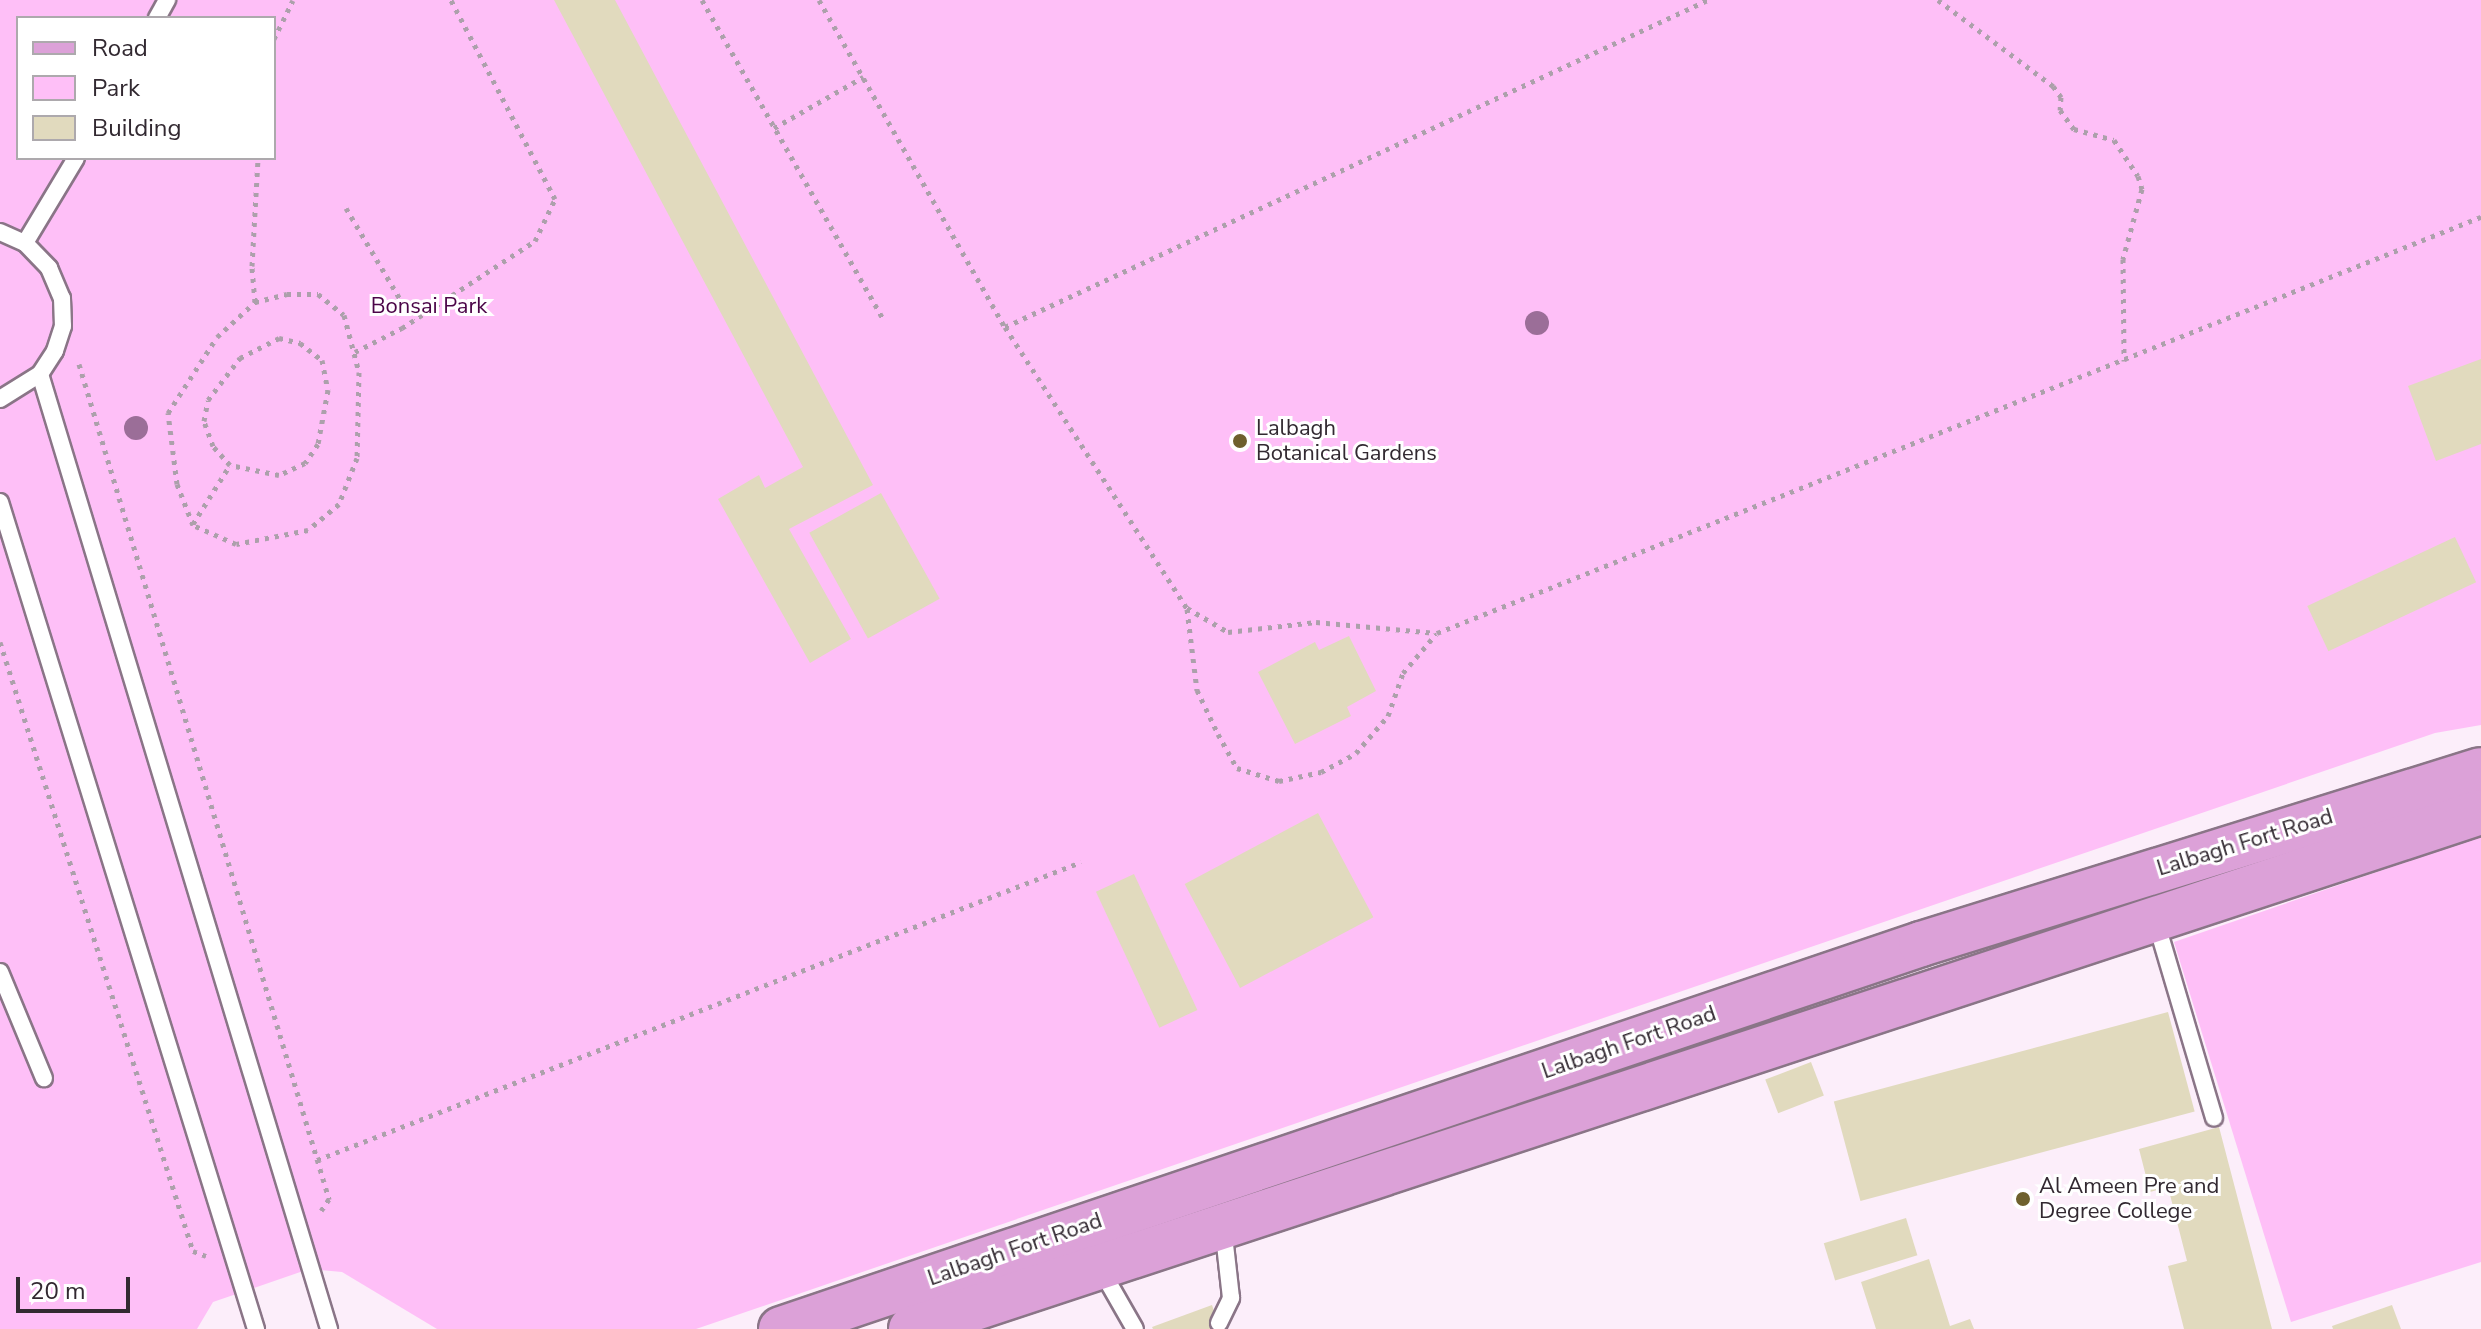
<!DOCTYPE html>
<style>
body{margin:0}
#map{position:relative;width:2481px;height:1329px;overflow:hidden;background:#fceefa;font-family:"Nunito Sans",sans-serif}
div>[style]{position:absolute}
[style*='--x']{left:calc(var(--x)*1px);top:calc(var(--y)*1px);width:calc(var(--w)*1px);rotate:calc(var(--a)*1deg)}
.green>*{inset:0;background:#febff7}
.building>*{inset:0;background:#e1dabe;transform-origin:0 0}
.path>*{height:5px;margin-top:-2.5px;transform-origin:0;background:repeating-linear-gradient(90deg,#aca0ab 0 4px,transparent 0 10px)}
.roads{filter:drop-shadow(2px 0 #8a7587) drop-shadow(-2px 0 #8a7587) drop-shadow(0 2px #8a7587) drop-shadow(0 -2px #8a7587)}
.service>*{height:16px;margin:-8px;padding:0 8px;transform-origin:8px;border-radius:8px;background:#fff}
.primary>*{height:44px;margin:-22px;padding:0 22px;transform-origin:22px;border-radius:22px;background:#dca1d8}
.trees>*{width:24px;height:24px;margin:-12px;border-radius:50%;background:#9b6e98}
.dots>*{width:22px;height:22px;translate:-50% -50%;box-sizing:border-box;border:4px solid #fff;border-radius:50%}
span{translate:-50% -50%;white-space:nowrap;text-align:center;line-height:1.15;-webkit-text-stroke:6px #fff;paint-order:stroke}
.park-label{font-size:22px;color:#4b0548}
.poi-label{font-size:22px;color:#322931}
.left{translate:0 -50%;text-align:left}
.street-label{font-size:22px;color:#322931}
.legend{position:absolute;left:16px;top:16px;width:260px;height:144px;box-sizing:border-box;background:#fff;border:2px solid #ada9ad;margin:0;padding:10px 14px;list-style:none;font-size:24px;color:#322931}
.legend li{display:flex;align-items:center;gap:16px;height:40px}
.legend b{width:40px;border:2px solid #ada9ad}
.scale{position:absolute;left:16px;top:1277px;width:114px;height:36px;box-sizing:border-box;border:4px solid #322931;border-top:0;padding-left:10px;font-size:24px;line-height:28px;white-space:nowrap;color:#322931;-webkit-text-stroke:6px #fff;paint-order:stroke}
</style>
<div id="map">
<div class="green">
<div style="clip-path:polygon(evenodd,0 0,2481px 0,2481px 725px,2435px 733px,696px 1329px,437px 1329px,342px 1272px,309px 1269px,213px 1302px,197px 1329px,0 1329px,0 0,18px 18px,274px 18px,274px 158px,18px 158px,18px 18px)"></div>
<div style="clip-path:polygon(2481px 836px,2481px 1262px,2291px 1322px,2174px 942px)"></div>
</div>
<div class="building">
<div style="clip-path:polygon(554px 0,615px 0,873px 485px,789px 529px,851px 639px,810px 663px,718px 499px,759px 475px,765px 488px,803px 467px)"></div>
<div style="clip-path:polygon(2481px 359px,2481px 444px,2436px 461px,2408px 386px)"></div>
<div style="left:881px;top:493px;width:121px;height:82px;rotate:61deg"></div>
<div style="left:2455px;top:537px;width:50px;height:163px;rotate:65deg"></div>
<div style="clip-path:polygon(1349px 636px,1376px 691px,1347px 707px,1351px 716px,1295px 744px,1258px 672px,1315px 642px,1319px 650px)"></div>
<div style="left:1318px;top:813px;width:118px;height:151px;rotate:62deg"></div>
<div style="left:1134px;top:874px;width:150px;height:42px;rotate:65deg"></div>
<div style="left:2168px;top:1012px;width:103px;height:346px;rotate:75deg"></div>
<div style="left:1811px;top:1062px;width:36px;height:49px;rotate:69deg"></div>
<div style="clip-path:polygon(2219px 1127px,2272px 1329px,2184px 1329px,2168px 1266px,2187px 1261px,2168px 1187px,2150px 1192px,2139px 1149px)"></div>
<div style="left:1906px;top:1218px;width:39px;height:86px;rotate:73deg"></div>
<div style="clip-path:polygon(1929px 1259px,1950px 1326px,1970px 1319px,1974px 1329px,1876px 1329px,1861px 1282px)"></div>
<div style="clip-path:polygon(1212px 1305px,1220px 1329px,1153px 1329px,1152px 1327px)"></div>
<div style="clip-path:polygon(2392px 1305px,2401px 1329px,2333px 1329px,2332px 1326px)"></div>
</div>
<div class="path">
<div style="--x:702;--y:0;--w:366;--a:60.4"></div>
<div style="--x:819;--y:0;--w:376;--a:60.4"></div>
<div style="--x:1005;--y:327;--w:335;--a:57.1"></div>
<div style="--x:1187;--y:608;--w:48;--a:30.3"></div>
<div style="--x:1228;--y:632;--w:89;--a:-6.5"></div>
<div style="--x:1316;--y:622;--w:121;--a:5.2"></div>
<div style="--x:1437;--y:633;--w:1124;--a:-21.73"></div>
<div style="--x:1938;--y:0;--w:144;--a:36.8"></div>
<div style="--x:2053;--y:86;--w:14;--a:54"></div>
<div style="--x:2061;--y:97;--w:13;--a:94"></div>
<div style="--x:2060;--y:110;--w:24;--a:54"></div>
<div style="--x:2074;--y:129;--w:41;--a:15.4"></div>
<div style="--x:2114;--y:140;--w:43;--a:56.3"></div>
<div style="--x:2138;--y:176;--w:14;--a:73"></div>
<div style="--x:2142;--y:189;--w:73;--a:105.2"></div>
<div style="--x:2123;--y:259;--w:102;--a:89.4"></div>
<div style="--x:274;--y:39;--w:43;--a:-64"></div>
<div style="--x:774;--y:128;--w:103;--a:-29.8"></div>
<div style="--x:346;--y:208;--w:131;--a:59.3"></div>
<div style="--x:287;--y:294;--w:31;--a:0"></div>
<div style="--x:318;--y:294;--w:33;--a:39"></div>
<div style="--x:344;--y:315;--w:59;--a:75.3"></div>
<div style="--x:359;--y:372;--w:86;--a:91.3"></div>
<div style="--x:357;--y:458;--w:49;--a:111.4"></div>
<div style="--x:339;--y:504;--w:40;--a:140"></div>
<div style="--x:308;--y:530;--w:73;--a:169"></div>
<div style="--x:236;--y:544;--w:47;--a:-156.2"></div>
<div style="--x:193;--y:525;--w:44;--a:-111.3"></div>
<div style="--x:177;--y:484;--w:72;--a:-97.2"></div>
<div style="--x:168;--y:413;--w:90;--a:-57.2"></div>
<div style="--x:217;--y:337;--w:52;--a:-42.6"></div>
<div style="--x:255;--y:302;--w:33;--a:-14"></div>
<div style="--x:255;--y:302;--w:36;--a:-95"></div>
<div style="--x:252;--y:266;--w:108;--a:-86.8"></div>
<div style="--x:1005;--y:327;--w:775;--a:-24.95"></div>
<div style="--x:355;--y:352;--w:53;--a:-27.1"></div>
<div style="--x:402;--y:328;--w:159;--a:-33.2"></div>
<div style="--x:535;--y:241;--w:47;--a:-64.5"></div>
<div style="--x:555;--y:199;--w:225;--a:-117.6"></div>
<div style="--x:79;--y:364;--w:872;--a:73.33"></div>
<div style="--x:329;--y:1199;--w:14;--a:124"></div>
<div style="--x:193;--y:524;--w:70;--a:-57.9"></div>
<div style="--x:230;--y:465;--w:25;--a:-132"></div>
<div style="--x:213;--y:446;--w:27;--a:-110"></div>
<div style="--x:204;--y:421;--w:21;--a:-79"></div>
<div style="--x:208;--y:400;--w:53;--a:-52.7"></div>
<div style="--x:240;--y:358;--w:44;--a:-27.1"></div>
<div style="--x:279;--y:338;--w:22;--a:13"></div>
<div style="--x:300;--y:343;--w:28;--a:38"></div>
<div style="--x:322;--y:360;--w:31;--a:79"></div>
<div style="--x:328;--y:390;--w:55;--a:100.5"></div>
<div style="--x:318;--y:444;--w:23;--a:124"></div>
<div style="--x:305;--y:463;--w:29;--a:155"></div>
<div style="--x:279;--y:475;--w:50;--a:-168.5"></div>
<div style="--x:1187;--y:609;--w:82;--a:83"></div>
<div style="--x:1197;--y:690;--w:49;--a:64.5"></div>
<div style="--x:1218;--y:734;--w:39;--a:61"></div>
<div style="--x:1237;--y:768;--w:44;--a:17.2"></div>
<div style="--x:1279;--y:781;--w:43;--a:-12.1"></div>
<div style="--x:1321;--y:772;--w:40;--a:-28"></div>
<div style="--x:1356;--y:753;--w:49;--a:-49.1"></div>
<div style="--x:1388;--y:716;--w:46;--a:-70.8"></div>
<div style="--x:1403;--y:673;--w:51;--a:-49.8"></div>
<div style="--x:0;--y:642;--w:639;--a:72.42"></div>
<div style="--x:193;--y:1251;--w:14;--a:21"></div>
<div style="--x:317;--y:1160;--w:820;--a:-21.31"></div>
</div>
<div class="roads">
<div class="service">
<div style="--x:157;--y:18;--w:21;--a:-61"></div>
<div style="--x:0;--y:232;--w:27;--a:24"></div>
<div style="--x:25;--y:243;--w:35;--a:46"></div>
<div style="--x:49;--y:268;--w:33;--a:67"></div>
<div style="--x:62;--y:298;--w:28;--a:88"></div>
<div style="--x:63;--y:326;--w:26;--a:108"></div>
<div style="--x:55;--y:351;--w:27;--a:123"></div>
<div style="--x:40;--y:374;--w:47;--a:148"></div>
<div style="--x:25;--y:243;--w:99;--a:-59"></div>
<div style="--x:40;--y:374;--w:998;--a:73.16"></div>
<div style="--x:0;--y:502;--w:866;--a:72.8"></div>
<div style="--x:2156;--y:922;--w:204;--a:73.5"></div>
<div style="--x:0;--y:972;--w:115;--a:67.5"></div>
<div style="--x:1100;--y:1268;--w:70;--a:60.2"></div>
<div style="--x:1219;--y:1323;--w:28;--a:-64"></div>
<div style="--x:1231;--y:1298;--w:71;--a:-96.4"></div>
</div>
<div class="primary">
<div style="--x:781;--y:1329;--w:1203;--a:-18.66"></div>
<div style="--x:1921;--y:944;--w:586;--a:-17.26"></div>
<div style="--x:911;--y:1329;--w:1653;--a:-18.23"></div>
</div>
</div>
<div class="trees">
<div style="left:1537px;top:323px"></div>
<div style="left:136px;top:428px"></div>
</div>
<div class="dots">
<div style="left:1240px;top:441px;background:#6e602d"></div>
<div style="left:2023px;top:1199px;background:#6e602d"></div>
</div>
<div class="park-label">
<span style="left:429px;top:307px">Bonsai Park</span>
</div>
<div class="poi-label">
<span class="left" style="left:1256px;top:441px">Lalbagh<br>Botanical Gardens</span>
<span class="left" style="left:2039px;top:1199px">Al Ameen Pre and<br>Degree College</span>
</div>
<div class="street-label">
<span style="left:2245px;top:843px;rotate:-17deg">Lalbagh Fort Road</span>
<span style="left:1629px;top:1043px;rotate:-19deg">Lalbagh Fort Road</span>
<span style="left:1015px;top:1250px;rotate:-19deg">Lalbagh Fort Road</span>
</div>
<ul class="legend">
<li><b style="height:10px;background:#dca1d8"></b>Road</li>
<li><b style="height:22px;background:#febff7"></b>Park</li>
<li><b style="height:22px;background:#e1dabe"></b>Building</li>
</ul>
<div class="scale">20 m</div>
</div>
